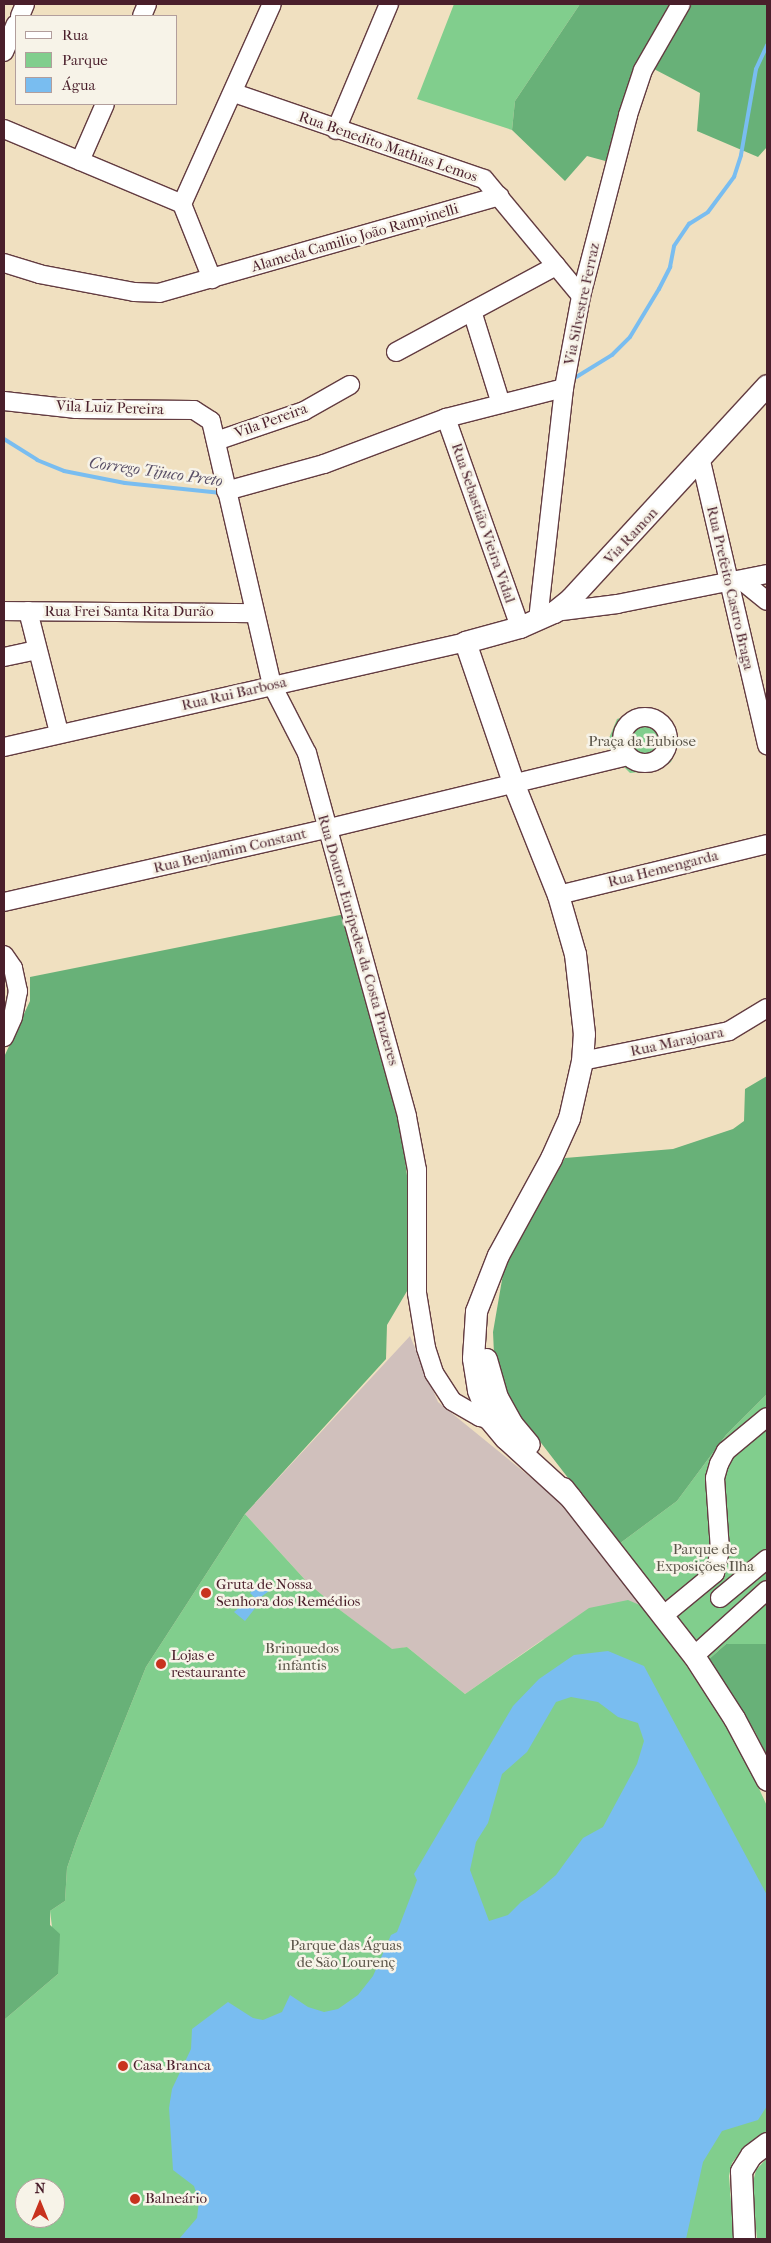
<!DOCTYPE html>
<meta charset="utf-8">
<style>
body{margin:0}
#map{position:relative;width:771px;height:2243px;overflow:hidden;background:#f0e0c0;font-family:"IM FELL French Canon",serif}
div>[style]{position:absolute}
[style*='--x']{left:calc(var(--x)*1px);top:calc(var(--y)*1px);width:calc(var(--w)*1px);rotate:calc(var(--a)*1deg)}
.industrial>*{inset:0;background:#d0c0bc}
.green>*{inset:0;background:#81ce8d}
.forest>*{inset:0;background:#68b178}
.water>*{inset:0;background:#79bdf0}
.stream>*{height:4px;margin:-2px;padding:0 2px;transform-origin:2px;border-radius:2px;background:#79bdf0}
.roads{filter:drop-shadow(1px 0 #633c41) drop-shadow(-1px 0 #633c41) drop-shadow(0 1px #633c41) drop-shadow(0 -1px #633c41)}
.minor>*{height:18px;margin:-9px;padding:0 9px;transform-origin:9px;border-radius:9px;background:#fff}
.minor>.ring{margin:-9px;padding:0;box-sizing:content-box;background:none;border:18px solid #fff;border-radius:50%}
.major>*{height:21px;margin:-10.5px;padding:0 10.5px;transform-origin:10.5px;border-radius:10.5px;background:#fff}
.dots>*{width:14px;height:14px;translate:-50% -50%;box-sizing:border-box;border:2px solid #f7f3e8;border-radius:50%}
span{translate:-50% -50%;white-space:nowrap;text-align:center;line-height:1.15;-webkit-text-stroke:5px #f7f3e8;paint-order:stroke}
.street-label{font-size:15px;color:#4a1f2b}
.park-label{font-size:15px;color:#5a5448}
.poi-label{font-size:15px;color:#4a1f2b}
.left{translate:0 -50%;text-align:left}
.water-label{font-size:16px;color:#584e66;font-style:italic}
.frame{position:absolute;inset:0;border:5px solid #4a1f2b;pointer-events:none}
.legend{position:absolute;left:15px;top:15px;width:162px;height:90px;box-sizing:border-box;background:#f7f3e8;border:1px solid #b29e9c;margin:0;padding:6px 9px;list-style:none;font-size:15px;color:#4a1f2b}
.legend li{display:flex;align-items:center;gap:10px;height:25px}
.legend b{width:25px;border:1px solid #b29e9c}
.north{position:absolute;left:15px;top:2178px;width:50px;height:50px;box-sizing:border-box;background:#f7f3e8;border:1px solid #b29e9c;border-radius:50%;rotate:0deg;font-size:14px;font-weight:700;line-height:20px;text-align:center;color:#4a1f2b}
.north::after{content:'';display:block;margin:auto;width:18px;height:22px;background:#c8321e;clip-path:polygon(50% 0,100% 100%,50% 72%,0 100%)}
</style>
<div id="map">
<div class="industrial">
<div style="clip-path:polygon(410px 1336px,438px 1402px,556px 1498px,642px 1606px,542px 1640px,465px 1694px,407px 1647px,392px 1650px,340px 1610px,308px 1583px,245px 1514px)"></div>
</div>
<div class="green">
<div style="clip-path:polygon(454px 4px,580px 4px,515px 101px,512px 130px,417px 99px)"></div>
<div style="clip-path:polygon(645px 710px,661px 719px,671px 729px,677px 747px,671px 762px,658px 770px,630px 773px,613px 756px,607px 743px,617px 719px)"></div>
<div style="clip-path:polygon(767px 1394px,767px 1644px,726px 1644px,708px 1660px,619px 1544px,677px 1501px,726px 1435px)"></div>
<div style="clip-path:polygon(evenodd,245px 1514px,308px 1583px,340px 1610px,392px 1649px,407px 1647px,465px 1694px,589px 1608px,628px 1600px,642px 1606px,661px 1628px,710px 1701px,740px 1747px,767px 1806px,767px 2131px,746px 2145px,732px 2163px,729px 2176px,734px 2239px,4px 2239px,4px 2020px,58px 1974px,50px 1911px,65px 1901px,67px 1868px,77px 1839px,146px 1667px,245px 1514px,25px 2188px,55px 2188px,55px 2218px,25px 2218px,25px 2188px)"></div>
<div style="clip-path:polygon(767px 2158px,767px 2239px,757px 2239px,752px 2186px,756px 2170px)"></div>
</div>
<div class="forest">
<div style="clip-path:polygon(580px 4px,675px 4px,609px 162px,587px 156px,565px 181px,512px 130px,515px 101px)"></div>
<div style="clip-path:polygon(688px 4px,767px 4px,767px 147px,758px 157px,697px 131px,700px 93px,652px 68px)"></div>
<div style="clip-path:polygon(345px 914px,400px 1118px,410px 1200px,410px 1286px,387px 1325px,386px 1359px,245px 1514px,146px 1667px,77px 1839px,67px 1868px,65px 1901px,50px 1911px,50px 1925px,60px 1934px,58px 1974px,4px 2020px,4px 1057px,30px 1001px,30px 977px)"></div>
<div style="clip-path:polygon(767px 1076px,767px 1394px,726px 1435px,677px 1501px,619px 1544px,505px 1396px,494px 1354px,493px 1332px,503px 1274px,522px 1229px,565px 1158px,673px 1149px,733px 1129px,744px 1121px,745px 1089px)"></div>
<div style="clip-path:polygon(726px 1644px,767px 1644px,767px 1756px,754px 1730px,708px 1660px)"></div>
</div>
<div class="water">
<div style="clip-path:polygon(259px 1584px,269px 1591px,257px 1600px,250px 1593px)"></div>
<div style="clip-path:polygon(247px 1601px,256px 1607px,245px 1621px,234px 1612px)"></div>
<div style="clip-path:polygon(evenodd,608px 1651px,644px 1666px,767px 1895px,767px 2106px,758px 2120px,722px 2131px,703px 2162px,686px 2239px,179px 2239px,197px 2218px,199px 2201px,194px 2186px,173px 2170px,169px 2108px,172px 2089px,191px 2049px,192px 2029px,228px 2002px,253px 2018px,263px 2020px,282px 2012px,290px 1995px,308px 2007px,324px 2012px,338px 2009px,358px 1995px,373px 1976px,391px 1935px,397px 1932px,417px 1880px,414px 1874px,513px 1706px,539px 1679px,574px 1655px,608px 1651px,571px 1697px,598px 1702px,618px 1717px,638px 1723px,644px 1741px,637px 1764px,603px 1827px,583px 1838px,556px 1875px,535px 1893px,521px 1902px,508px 1915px,489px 1921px,470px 1870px,476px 1842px,488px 1823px,502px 1774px,527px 1752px,556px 1702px,571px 1697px)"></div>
</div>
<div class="stream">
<div style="--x:573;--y:379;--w:46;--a:-31.6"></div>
<div style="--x:612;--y:355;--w:25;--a:-45"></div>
<div style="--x:630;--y:337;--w:56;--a:-58.9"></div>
<div style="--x:659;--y:289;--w:25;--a:-63"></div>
<div style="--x:670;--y:267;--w:21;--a:-79"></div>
<div style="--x:674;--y:246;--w:27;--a:-56"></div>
<div style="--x:689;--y:224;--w:22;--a:-32"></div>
<div style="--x:708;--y:212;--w:44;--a:-53.4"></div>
<div style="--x:734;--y:177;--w:23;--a:-72"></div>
<div style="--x:741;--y:155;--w:87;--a:-80.1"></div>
<div style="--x:756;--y:69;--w:26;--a:-65"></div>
<div style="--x:4;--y:439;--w:39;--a:32"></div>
<div style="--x:37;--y:460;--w:29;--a:22"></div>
<div style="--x:64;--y:471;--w:62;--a:11.1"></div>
<div style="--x:125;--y:483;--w:97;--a:5.9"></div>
</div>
<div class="roads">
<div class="minor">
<div style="--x:20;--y:16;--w:13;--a:-67"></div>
<div style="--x:142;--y:16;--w:13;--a:-67"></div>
<div style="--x:4;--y:52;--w:30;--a:-67"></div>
<div style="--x:234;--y:93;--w:264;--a:19"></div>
<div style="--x:484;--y:179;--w:152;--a:50.3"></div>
<div style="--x:4;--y:129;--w:193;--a:22.8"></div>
<div style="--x:182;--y:204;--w:81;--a:68.2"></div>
<div style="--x:336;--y:130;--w:137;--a:-67.2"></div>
<div style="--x:80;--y:161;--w:62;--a:-66.3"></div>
<div style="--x:182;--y:204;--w:219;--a:-65.8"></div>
<div style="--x:4;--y:263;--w:37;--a:17"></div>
<div style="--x:39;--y:274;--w:97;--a:10.7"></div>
<div style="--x:134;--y:292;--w:25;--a:2"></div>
<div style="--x:159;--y:293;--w:354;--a:-15.9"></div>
<div style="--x:472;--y:311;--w:97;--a:72.7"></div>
<div style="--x:396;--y:352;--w:182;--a:-28.3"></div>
<div style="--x:4;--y:401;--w:71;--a:6.4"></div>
<div style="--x:75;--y:409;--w:119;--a:0.5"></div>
<div style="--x:194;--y:410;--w:20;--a:33"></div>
<div style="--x:211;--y:421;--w:271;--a:77"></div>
<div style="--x:272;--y:685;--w:76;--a:62.8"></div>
<div style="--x:307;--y:753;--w:377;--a:74.6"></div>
<div style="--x:407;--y:1117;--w:54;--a:79.3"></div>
<div style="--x:417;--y:1170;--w:123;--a:90"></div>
<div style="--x:417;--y:1293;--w:56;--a:80.7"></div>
<div style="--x:426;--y:1348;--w:26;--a:72"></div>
<div style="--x:434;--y:1373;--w:33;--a:57"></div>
<div style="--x:452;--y:1401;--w:32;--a:30"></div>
<div style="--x:480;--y:1417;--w:21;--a:14"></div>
<div style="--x:446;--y:418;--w:222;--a:70.5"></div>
<div style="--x:216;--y:441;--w:93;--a:-18.8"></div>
<div style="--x:304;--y:411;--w:53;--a:-29.5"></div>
<div style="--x:701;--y:461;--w:292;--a:76.9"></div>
<div style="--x:226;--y:491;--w:102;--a:-15.4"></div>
<div style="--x:324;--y:464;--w:130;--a:-20.7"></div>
<div style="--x:446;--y:418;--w:122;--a:-14.3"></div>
<div style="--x:741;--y:580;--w:33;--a:39"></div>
<div style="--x:4;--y:611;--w:250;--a:0.5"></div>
<div style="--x:28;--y:611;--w:126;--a:75.7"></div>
<div style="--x:554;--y:612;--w:64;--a:-7.2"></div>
<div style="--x:617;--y:604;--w:153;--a:-11.3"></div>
<div style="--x:538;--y:620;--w:233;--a:-83.6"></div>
<div style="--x:564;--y:388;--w:94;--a:-79.5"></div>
<div style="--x:581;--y:296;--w:187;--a:-75.4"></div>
<div style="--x:628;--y:115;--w:47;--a:-71.6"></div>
<div style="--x:643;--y:70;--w:76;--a:-60.1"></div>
<div style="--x:4;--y:657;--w:33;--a:-12"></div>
<div class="ring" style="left:622px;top:717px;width:28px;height:28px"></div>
<div style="--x:4;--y:747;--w:473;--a:-12.8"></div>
<div style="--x:558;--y:895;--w:215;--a:-13.7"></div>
<div style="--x:4;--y:902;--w:330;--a:-12.8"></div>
<div style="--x:326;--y:829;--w:310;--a:-13.6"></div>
<div style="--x:4;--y:955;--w:16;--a:55"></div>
<div style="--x:13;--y:968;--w:24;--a:78"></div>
<div style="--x:18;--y:991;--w:26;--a:101"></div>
<div style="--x:13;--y:1017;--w:22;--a:114"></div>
<div style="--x:582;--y:1061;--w:150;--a:-11.5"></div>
<div style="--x:729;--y:1031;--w:44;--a:-31.2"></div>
<div style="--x:720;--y:1598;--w:61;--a:-39.7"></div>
<div style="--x:664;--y:1615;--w:66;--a:-39.5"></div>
<div style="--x:715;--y:1573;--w:24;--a:-78"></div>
<div style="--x:720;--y:1550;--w:72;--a:-94"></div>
<div style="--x:715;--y:1478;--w:15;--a:-74"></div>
<div style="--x:719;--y:1464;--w:15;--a:-62"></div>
<div style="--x:726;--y:1451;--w:53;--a:-39.7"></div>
<div style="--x:694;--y:1656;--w:98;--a:-42.1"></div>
</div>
<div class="major">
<div style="--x:486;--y:1359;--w:40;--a:74"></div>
<div style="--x:497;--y:1397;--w:31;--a:61"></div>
<div style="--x:512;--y:1424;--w:26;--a:50"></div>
<div style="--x:563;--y:1488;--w:213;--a:52.1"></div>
<div style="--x:694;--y:1656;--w:74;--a:57.2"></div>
<div style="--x:734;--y:1718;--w:70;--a:62"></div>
<div style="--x:571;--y:1498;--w:89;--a:-137.7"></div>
<div style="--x:505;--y:1438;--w:25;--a:-130"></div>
<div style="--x:489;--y:1419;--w:31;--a:-111"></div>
<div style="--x:478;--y:1390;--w:32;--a:-99"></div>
<div style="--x:473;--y:1358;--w:47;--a:-86.3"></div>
<div style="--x:476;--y:1311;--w:60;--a:-68.6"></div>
<div style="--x:498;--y:1255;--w:111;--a:-61.3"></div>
<div style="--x:551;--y:1158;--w:44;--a:-65.8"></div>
<div style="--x:569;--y:1118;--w:58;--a:-77.2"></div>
<div style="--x:582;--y:1061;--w:27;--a:-86"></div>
<div style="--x:584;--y:1034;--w:81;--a:-96.4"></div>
<div style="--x:575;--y:954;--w:61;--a:-106.1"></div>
<div style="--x:558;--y:895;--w:118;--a:-111.8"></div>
<div style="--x:514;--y:785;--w:151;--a:-108.9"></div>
<div style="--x:465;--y:642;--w:57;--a:-15.3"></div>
<div style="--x:520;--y:627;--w:37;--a:-24"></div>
<div style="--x:554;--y:612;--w:22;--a:-39"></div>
<div style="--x:571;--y:598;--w:289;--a:-47.4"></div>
<div style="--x:744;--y:2239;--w:68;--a:-92.5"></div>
<div style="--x:741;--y:2171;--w:19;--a:-58"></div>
<div style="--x:751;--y:2155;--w:20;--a:-37"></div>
</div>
</div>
<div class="dots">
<div style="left:206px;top:1593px;background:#c8321e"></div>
<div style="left:161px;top:1664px;background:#c8321e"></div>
<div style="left:123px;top:2066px;background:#c8321e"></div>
<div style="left:135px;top:2199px;background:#c8321e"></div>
</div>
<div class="street-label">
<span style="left:388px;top:147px;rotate:19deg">Rua Benedito Mathias Lemos</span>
<span style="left:355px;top:238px;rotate:-16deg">Alameda Camilio João Rampinelli</span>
<span style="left:582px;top:304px;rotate:-78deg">Via Silvestre Ferraz</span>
<span style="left:110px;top:408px;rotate:2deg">Vila Luiz Pereira</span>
<span style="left:271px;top:421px;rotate:-20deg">Vila Pereira</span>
<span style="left:483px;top:523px;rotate:71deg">Rua Sebastião Vieira Vidal</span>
<span style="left:631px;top:536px;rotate:-47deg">Via Ramon</span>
<span style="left:730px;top:588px;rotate:77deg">Rua Prefeito Castro Braga</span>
<span style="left:129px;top:612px">Rua Frei Santa Rita Durão</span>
<span style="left:234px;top:694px;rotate:-13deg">Rua Rui Barbosa</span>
<span style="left:230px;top:851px;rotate:-13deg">Rua Benjamim Constant</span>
<span style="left:663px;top:869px;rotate:-14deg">Rua Hemengarda</span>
<span style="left:358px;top:940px;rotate:74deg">Rua Doutor Eurípedes da Costa Prazeres</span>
<span style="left:677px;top:1042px;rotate:-12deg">Rua Marajoara</span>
</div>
<div class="park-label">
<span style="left:642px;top:742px">Praça da Eubiose</span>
<span style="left:705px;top:1558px">Parque de<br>Exposições Ilha</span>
<span style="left:302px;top:1657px">Brinquedos<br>infantis</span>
<span style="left:346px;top:1954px">Parque das Águas<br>de São Lourenç</span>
</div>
<div class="poi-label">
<span class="left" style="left:216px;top:1593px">Gruta de Nossa<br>Senhora dos Remédios</span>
<span class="left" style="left:171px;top:1664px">Lojas e<br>restaurante</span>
<span class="left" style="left:133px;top:2066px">Casa Branca</span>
<span class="left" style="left:145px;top:2199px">Balneário</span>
</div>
<div class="water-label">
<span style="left:156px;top:472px;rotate:8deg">Corrego Tijuco Preto</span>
</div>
<div class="frame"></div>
<ul class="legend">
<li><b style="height:6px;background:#fff"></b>Rua</li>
<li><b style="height:14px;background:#81ce8d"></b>Parque</li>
<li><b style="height:14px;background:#79bdf0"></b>Água</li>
</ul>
<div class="north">N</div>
</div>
